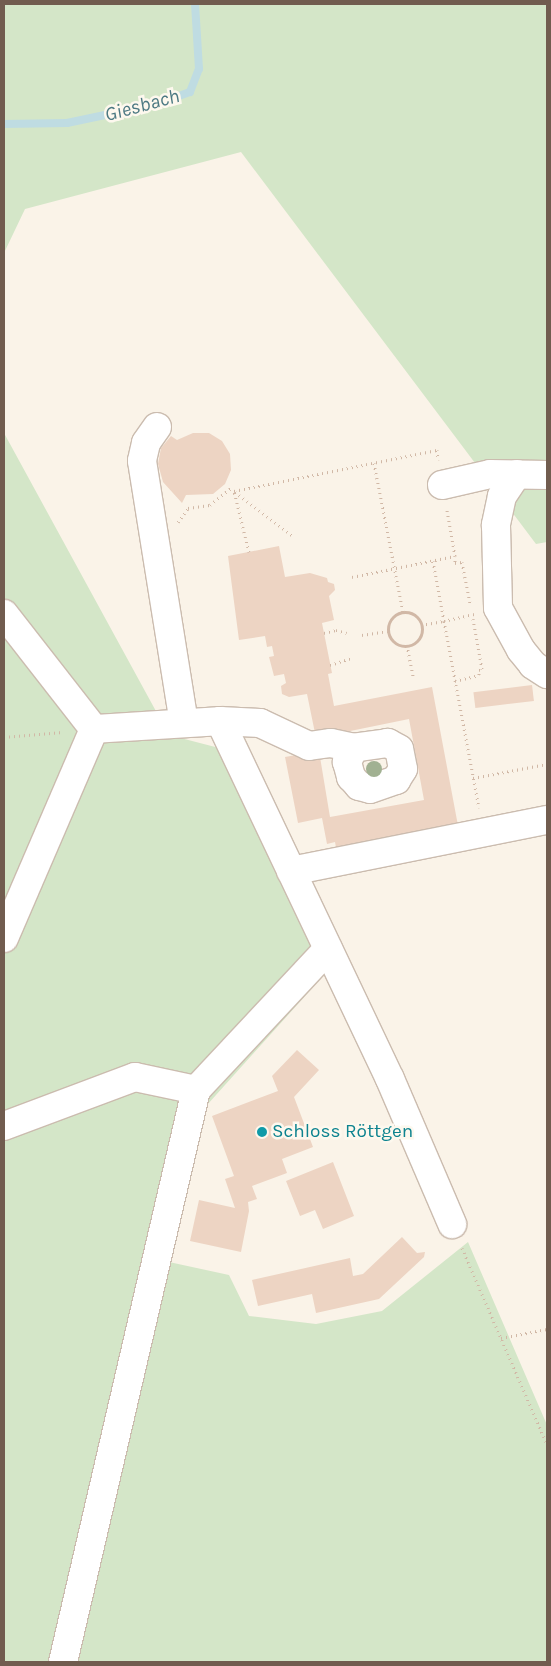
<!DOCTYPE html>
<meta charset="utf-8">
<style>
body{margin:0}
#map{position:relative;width:551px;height:1666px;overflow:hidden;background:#faf3e8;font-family:Karla,sans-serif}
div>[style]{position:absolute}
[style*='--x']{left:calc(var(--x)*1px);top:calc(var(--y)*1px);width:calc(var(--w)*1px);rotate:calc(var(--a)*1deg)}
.green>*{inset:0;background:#d4e6c8}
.stream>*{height:8px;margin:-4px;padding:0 4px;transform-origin:4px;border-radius:4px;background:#bfdce2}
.building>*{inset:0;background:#edd4c3;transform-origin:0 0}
.path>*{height:3px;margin-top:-1.5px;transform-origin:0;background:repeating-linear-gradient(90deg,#d1b8a6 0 1px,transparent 0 5px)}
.path>.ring{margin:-1.5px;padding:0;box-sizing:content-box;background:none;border:3px solid #d1b8a6;border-radius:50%}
.roads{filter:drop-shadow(1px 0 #cbbcaf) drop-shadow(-1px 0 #cbbcaf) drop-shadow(0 1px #cbbcaf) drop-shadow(0 -1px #cbbcaf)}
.minor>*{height:28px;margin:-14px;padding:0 14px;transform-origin:14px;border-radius:14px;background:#fff}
.trees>*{width:16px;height:16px;margin:-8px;border-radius:50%;background:#a1b192}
.dots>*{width:14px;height:14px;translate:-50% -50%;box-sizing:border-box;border:2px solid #fdf8ee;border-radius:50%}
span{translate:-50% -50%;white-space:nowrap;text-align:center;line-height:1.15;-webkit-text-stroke:5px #fdf8ee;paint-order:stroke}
.culture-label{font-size:19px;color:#0d838f}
.left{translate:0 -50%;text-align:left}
.water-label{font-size:20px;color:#4b7882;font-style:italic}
.frame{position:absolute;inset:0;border:5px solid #715c4f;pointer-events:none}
</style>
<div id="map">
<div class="green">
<div style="clip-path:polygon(4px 4px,547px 4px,547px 542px,536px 544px,241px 152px,25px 209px,4px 253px)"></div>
<div style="clip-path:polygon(4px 433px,169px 735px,223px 749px,324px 975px,207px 1105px,169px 1262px,229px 1275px,249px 1316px,316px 1324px,382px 1311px,468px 1242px,547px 1425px,547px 1662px,4px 1662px)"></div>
</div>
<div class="stream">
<div style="--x:4;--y:124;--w:63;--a:-0.9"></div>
<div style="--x:67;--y:123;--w:92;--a:-11.9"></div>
<div style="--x:157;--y:104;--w:35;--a:-20"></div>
<div style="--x:190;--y:92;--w:25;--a:-69"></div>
<div style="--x:199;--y:69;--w:65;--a:-93.5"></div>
</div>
<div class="building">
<div style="clip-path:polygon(193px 433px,209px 433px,222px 441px,230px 454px,231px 470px,225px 484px,213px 494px,186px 495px,182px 503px,163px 482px,158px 464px,161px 448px,171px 436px,177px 440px)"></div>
<div style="clip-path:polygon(279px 546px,285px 577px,310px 573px,327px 578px,328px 582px,334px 584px,335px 590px,329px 596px,334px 620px,322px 623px,332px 673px,328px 674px,334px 706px,432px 687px,459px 831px,337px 853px,335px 842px,327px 844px,322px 818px,298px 823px,285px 757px,319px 751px,330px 817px,424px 800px,409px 719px,316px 738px,307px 694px,289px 697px,282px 694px,281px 686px,286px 683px,284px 674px,274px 676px,269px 657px,274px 656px,272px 646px,267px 647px,265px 636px,239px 640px,228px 556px)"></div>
<div style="left:532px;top:685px;width:16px;height:59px;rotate:83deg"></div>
<div style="clip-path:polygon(297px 1050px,319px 1070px,294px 1097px,313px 1147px,282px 1159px,287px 1173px,252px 1186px,257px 1199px,248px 1202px,249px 1211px,241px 1252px,190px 1241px,199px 1200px,235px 1208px,225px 1179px,234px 1176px,212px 1116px,278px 1091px,272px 1076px)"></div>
<div style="clip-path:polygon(333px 1162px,354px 1216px,323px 1229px,315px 1210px,300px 1216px,286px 1181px)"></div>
<div style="clip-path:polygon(402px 1237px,417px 1253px,425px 1252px,424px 1257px,379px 1299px,316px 1313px,312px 1294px,258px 1306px,252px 1280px,350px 1258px,353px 1276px,363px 1274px)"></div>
</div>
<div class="path">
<div style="--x:374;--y:463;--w:152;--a:79"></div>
<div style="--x:235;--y:492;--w:73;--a:37.2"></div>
<div style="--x:178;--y:522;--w:17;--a:-54"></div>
<div style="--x:188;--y:508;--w:22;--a:-8"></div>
<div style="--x:210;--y:505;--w:27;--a:-39"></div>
<div style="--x:249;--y:552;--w:63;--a:-103.8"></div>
<div style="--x:234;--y:491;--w:207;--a:-11.4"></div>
<div style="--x:437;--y:450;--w:10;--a:84"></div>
<div style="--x:455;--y:556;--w:7;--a:90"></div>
<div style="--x:455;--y:563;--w:7;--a:-8"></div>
<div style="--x:462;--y:562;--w:42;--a:79"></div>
<div style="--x:352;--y:577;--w:105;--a:-11.5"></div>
<div style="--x:455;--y:556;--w:47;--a:-99.9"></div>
<div class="ring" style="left:388px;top:612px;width:31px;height:31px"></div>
<div style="--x:474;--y:614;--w:31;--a:167"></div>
<div style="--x:444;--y:621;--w:190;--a:79.4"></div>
<div style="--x:421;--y:625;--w:23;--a:-10"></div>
<div style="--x:444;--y:621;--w:61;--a:-100.4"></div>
<div style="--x:324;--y:633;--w:12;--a:-14"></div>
<div style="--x:336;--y:630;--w:11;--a:15"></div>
<div style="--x:362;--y:635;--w:26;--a:-9"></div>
<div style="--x:407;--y:645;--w:33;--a:79"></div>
<div style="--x:330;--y:665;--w:23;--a:-18"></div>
<div style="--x:455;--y:681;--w:25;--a:-14"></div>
<div style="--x:479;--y:675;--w:5;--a:-90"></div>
<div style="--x:479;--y:670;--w:3;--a:-18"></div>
<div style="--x:482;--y:669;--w:51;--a:-100.2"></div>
<div style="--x:4;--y:737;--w:59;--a:-4.8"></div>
<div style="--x:473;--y:778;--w:75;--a:-10.7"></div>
<div style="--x:462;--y:1248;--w:214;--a:66.6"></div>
<div style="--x:501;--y:1338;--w:47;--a:-11.1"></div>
</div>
<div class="roads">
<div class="minor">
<div style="--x:157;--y:427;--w:19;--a:125"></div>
<div style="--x:146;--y:443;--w:18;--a:103"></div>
<div style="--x:142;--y:461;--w:265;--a:80.9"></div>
<div style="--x:517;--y:474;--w:27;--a:124"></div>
<div style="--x:502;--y:496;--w:30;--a:102"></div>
<div style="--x:496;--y:525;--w:83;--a:88.6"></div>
<div style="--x:498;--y:608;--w:48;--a:61.3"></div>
<div style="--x:521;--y:650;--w:19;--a:51"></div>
<div style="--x:533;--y:665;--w:17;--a:33"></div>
<div style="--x:442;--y:485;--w:49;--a:-12.9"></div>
<div style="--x:490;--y:474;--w:57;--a:1"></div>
<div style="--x:4;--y:614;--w:146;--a:52"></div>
<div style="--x:94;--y:729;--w:126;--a:-3.6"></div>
<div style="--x:220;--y:721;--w:396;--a:64.6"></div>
<div style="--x:390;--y:1079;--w:158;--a:66.8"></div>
<div style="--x:220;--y:721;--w:40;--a:2.9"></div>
<div style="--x:260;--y:723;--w:54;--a:25.1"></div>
<div style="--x:309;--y:746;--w:22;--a:-8"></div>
<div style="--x:331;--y:743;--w:24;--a:12"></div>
<div style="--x:354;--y:748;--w:16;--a:117"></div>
<div style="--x:347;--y:762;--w:16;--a:75"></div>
<div style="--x:351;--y:777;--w:12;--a:48"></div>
<div style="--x:359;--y:786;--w:11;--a:15"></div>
<div style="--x:370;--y:789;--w:28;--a:-19"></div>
<div style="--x:396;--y:780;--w:13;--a:-58"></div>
<div style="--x:403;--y:769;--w:20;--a:-101"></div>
<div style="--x:399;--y:749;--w:13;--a:-151"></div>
<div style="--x:388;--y:743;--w:34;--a:172"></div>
<div style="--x:291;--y:871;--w:261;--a:-11.3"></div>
<div style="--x:4;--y:938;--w:228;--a:-66.7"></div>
<div style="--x:4;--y:1126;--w:140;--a:-20.5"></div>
<div style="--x:135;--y:1077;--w:62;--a:12"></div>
<div style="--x:196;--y:1090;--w:193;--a:-46.9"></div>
<div style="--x:63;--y:1662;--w:587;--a:-76.91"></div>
</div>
</div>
<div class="trees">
<div style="left:374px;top:769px"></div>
</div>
<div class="dots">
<div style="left:262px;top:1132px;background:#0f9aa8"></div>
</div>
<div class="culture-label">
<span class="left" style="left:272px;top:1132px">Schloss Röttgen</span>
</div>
<div class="water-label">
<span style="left:142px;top:105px;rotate:-15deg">Giesbach</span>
</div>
<div class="frame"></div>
</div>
